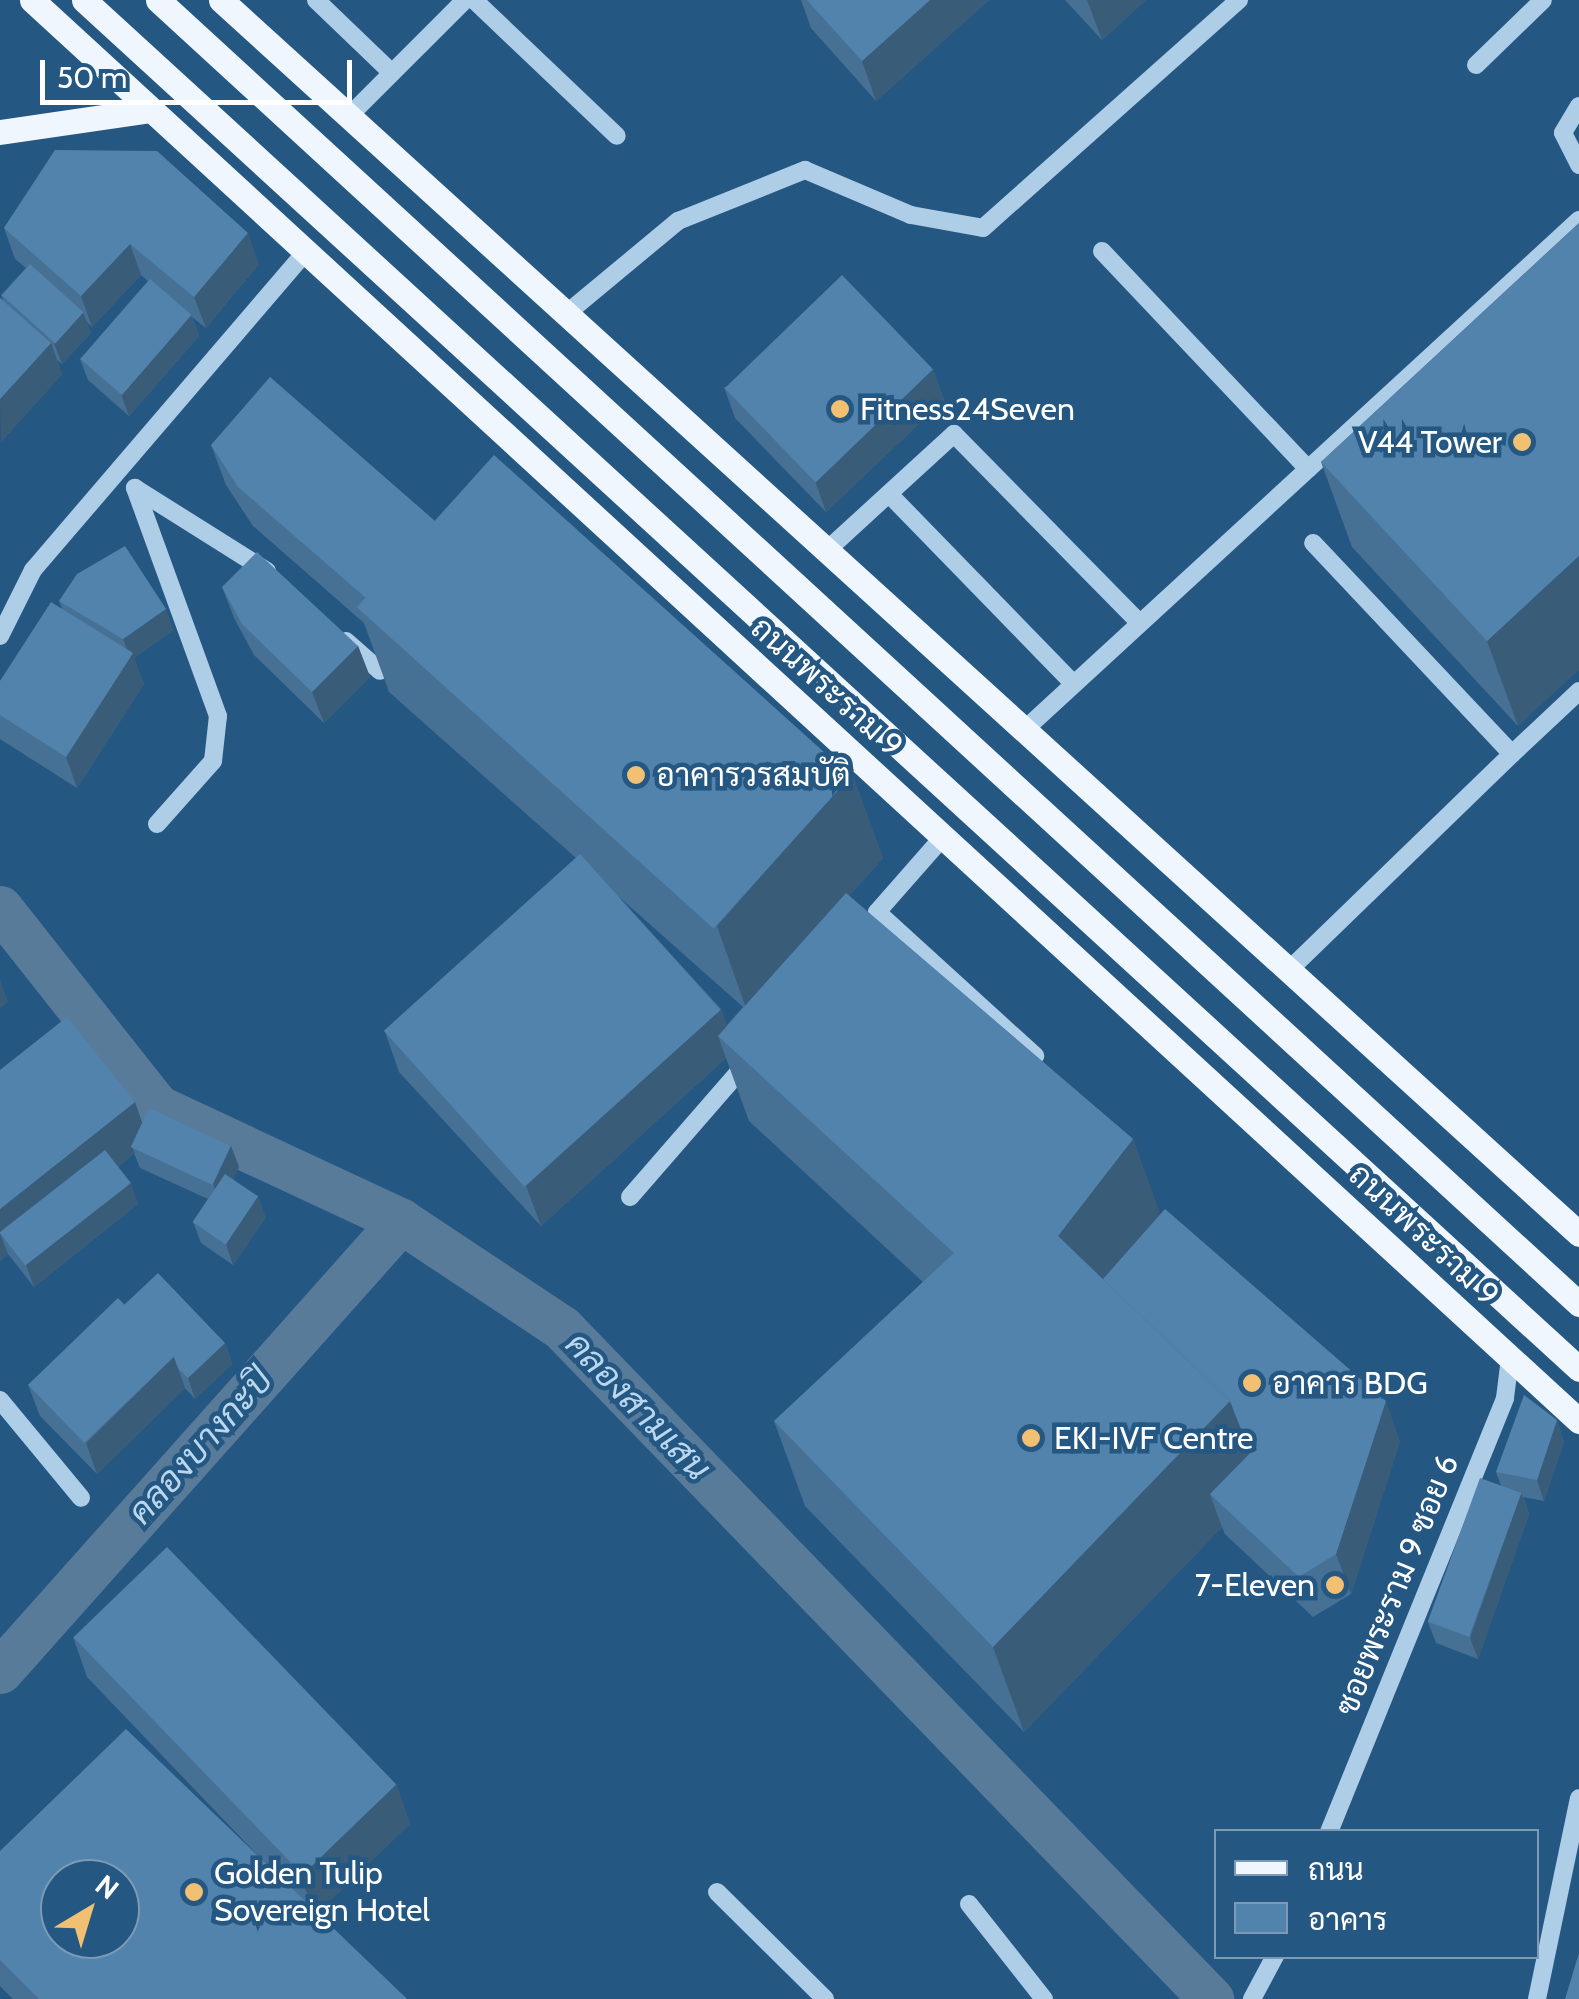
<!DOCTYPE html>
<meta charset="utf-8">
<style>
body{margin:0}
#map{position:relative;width:1579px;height:1999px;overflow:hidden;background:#255783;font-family:Cabin,Sarabun,sans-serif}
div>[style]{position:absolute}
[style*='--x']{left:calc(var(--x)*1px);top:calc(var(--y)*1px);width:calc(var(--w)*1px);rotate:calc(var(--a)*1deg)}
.canal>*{height:45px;margin:-22.5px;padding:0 22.5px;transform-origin:22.5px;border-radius:22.5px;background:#587b9a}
.minor>*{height:18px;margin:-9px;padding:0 9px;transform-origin:9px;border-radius:9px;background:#aecde7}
.major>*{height:25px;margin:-12.5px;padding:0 12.5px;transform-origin:12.5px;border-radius:12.5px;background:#f0f6fd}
.wall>*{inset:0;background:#467195}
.shaded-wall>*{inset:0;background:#395c79}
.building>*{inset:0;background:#5183ad;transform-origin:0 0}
.dots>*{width:28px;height:28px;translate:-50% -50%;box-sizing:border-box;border:5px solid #255783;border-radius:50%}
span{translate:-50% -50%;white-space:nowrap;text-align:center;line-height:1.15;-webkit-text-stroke:9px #255783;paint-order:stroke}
.poi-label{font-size:32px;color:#fff}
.left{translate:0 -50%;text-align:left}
.right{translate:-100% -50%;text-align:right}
.street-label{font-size:32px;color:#fff}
.water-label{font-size:35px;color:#b9d7ef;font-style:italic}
.legend{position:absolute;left:1214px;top:1829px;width:325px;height:130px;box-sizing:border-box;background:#255783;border:2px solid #7c9ab5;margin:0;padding:12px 18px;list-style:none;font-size:30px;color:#fff}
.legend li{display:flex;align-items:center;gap:20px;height:50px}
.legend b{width:50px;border:2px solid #7c9ab5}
.north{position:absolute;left:40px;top:1859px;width:100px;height:100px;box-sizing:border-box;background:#255783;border:2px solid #7c9ab5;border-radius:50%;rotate:38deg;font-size:28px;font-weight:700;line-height:40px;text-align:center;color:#fff}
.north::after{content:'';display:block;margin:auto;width:35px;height:45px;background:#f1c072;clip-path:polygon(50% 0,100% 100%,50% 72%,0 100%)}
.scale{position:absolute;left:40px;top:60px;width:312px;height:45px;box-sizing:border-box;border:5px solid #fff;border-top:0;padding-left:12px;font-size:30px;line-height:35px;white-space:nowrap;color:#fff;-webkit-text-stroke:8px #255783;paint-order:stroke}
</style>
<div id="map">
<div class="canal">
<div style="--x:0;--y:908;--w:253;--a:51.7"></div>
<div style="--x:157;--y:1107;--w:269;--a:25"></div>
<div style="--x:401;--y:1221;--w:193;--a:33.6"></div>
<div style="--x:562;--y:1328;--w:934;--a:45.95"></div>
<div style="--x:0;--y:1671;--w:603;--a:-48.3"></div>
</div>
<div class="minor">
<div style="--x:316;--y:0;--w:105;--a:43.8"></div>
<div style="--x:474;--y:0;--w:197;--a:43.6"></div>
<div style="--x:1476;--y:65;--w:93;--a:-44.1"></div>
<div style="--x:1579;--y:106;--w:31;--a:121"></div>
<div style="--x:1563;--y:133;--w:36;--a:63"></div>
<div style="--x:348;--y:117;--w:165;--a:-45"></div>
<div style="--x:1102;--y:251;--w:300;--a:46.6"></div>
<div style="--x:566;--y:314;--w:146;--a:-39.7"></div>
<div style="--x:678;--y:221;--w:137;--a:-21.9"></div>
<div style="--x:805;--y:170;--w:115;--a:23"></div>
<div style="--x:911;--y:215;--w:73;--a:10.2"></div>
<div style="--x:983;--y:228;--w:343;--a:-41.7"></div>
<div style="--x:889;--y:494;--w:265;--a:45.8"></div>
<div style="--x:825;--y:552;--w:175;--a:-42.5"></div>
<div style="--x:954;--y:434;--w:265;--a:45.5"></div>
<div style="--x:0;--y:636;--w:74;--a:-63.4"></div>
<div style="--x:33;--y:570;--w:418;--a:-49.4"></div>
<div style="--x:346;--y:641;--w:45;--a:41.4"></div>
<div style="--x:1022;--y:732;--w:757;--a:-42.59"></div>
<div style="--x:1512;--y:754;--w:92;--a:-43.2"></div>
<div style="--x:157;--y:824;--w:84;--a:-48.4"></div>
<div style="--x:213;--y:761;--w:45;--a:-83.7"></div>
<div style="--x:218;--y:716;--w:243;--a:-110"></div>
<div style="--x:135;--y:488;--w:156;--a:32.2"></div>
<div style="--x:943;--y:837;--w:100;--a:131.3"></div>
<div style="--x:877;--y:912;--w:214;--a:42.3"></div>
<div style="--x:1288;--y:971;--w:312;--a:-44.1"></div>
<div style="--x:1512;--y:754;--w:290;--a:-133.3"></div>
<div style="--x:630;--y:1197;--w:181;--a:-49"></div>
<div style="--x:0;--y:1400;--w:127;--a:50.4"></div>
<div style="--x:1329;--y:1832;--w:468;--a:-67.9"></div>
<div style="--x:1505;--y:1398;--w:40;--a:-82.9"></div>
<div style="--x:717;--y:1892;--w:152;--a:44.7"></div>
<div style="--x:969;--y:1904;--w:121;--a:51.7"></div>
<div style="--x:1252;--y:1999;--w:49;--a:-61.9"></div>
<div style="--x:1537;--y:1999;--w:205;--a:-78.2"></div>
</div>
<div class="major">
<div style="--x:32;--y:0;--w:2101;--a:42.57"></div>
<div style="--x:84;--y:0;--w:2027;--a:42.48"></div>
<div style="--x:158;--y:0;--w:1929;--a:42.54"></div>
<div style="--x:221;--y:0;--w:1835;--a:42.26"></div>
<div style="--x:0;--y:132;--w:153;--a:-8.3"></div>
</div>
<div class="wall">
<div style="clip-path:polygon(801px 0,989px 0,876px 101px,811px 28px)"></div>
<div style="clip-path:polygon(1065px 0,1146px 0,1102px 40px)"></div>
<div style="clip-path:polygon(55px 150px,259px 264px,206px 328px,192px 317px,199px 336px,129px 416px,88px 380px,80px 359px,148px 281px,141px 275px,92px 327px,86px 321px,91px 333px,62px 364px,57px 360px,62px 374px,1px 442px,0 298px,3px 301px,1px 295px,26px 268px,15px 259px,4px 228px)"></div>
<div style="clip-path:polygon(1579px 223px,1518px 726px,1352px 547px,1321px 462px)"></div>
<div style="clip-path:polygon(933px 369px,944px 400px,826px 512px,735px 418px,724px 387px)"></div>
<div style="clip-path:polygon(evenodd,211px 445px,435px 521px,852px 774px,883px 858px,849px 896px,1133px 1139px,1160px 1215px,1400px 1441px,1351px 1594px,1313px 1617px,1225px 1534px,1222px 1527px,1024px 1732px,805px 1506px,774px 1421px,923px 1282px,749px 1121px,726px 1058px,541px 1226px,399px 1072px,385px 1032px,576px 858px,389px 692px,364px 623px,253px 526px,226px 485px,211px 445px,618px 896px,743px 1007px,727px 1025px,721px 1009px,618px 896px)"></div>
<div style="clip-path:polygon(222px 587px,358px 646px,370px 677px,324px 723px,254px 655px,234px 618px)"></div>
<div style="clip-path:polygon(59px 601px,174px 630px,134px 658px,144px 684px,77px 788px,0 739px,0 681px,62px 609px)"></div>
<div style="clip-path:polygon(0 1070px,135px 1102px,142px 1124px,231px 1146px,239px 1167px,233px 1179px,266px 1217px,233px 1265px,201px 1243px,193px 1222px,208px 1199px,140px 1168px,134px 1153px,118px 1167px,138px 1204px,34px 1287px,8px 1254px,0 1261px)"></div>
<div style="clip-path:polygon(124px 1305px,225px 1343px,232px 1364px,195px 1399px,185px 1388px,97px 1474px,40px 1416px,28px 1385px)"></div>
<div style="clip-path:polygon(1557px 1420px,1564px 1442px,1544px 1501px,1523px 1497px,1529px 1514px,1478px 1659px,1436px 1643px,1428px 1622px,1501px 1486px,1496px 1472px)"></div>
<div style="clip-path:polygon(73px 1637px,396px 1784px,410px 1824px,317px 1913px,407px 1999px,13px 1999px,0 1986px,0 1851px,266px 1864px,87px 1677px)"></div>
</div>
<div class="shaded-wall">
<div style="clip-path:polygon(930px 0,989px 0,876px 101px,862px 61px)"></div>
<div style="clip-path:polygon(1087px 0,1146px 0,1102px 40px)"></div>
<div style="clip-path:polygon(248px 233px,259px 264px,206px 328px,194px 297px)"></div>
<div style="clip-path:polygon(130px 244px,141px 275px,92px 327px,81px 296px)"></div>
<div style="clip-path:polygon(83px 312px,91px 333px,62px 364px,54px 343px)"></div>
<div style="clip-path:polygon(191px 315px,199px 336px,129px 416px,121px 394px)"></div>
<div style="clip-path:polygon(51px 343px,62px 374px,1px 442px,0 399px)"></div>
<div style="clip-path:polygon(933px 369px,944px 400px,826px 512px,815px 481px)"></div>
<div style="clip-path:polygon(1579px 556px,1579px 670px,1518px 726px,1487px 641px)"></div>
<div style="clip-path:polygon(166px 609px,174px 630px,134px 658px,144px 684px,77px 788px,66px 757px,130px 658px,123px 639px)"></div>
<div style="clip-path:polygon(358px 646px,370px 677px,324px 723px,312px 692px)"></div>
<div style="clip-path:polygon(852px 774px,883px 858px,747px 1011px,717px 926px)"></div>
<div style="clip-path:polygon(0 979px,8px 1002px,0 1008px)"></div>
<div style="clip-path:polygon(721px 1009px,736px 1049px,718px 1036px,726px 1058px,541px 1226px,526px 1186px)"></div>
<div style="clip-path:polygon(135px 1102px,149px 1142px,132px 1147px,135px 1153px,14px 1250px,0 1233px,8px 1254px,0 1261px,0 1209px)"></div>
<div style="clip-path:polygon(1133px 1139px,1164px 1224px,1097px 1285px,1058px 1236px)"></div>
<div style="clip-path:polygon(231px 1146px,239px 1167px,221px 1205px,213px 1184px)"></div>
<div style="clip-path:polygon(131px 1183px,138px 1204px,34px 1287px,26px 1265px)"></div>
<div style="clip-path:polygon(258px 1196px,266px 1217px,233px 1265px,226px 1244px)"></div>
<div style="clip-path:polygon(225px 1343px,232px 1364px,195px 1399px,188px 1378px)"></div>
<div style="clip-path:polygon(174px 1357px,185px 1388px,97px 1474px,86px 1443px)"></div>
<div style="clip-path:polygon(1230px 1401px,1262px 1486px,1210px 1494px,1222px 1527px,1024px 1732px,993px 1647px)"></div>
<div style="clip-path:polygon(1386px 1401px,1400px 1441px,1351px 1594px,1336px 1554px)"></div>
<div style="clip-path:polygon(1557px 1420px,1564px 1442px,1544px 1501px,1537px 1480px)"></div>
<div style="clip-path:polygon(1521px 1493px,1529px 1514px,1478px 1659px,1470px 1638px)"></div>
<div style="clip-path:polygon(396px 1784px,410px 1824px,315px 1915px,300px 1875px)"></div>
</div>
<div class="building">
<div style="clip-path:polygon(807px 0,930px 0,862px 61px)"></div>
<div style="clip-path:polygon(55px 150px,157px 151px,248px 233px,194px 297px,130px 244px,81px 296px,4px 228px)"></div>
<div style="clip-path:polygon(1579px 223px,1579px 556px,1487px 641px,1321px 462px)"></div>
<div style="left:30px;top:264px;width:72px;height:42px;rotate:42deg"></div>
<div style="left:842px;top:275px;width:131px;height:163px;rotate:46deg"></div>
<div style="left:150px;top:279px;width:55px;height:106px;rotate:41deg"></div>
<div style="clip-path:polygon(0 298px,51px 343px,0 399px)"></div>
<div style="clip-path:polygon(270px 377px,435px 521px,366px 598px,238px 487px,211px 445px)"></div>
<div style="left:494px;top:455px;width:480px;height:205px;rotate:42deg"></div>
<div style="clip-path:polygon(125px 546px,166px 609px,123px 639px,59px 601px,77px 574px)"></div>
<div style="clip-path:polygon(257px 552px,358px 646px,312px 692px,242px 624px,222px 587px)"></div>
<div style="clip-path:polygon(51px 602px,133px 653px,66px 757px,0 715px,0 681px)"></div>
<div style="left:580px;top:854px;width:210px;height:264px;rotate:48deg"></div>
<div style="clip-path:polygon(846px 893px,1133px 1139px,1058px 1236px,1230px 1401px,993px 1647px,774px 1421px,954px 1253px,718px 1036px)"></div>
<div style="clip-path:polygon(67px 1017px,135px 1102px,0 1209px,0 1070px)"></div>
<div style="left:149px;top:1108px;width:90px;height:43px;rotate:25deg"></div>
<div style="left:105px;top:1150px;width:42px;height:134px;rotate:52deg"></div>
<div style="left:225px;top:1174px;width:40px;height:58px;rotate:34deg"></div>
<div style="clip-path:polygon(1165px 1209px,1386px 1401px,1336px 1554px,1299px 1577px,1210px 1494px,1258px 1445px,1240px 1426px,1230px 1401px,1103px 1279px)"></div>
<div style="clip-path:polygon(158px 1273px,225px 1343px,188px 1378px,178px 1368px,174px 1357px,124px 1305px)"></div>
<div style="left:118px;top:1298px;width:81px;height:125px;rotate:46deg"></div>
<div style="clip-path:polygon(1524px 1395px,1557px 1420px,1537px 1480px,1496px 1472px)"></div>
<div style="left:1480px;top:1478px;width:44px;height:153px;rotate:20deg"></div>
<div style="left:167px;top:1547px;width:330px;height:130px;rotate:46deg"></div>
<div style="clip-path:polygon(evenodd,126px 1729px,407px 1999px,39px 1999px,0 1960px,0 1851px,126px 1729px,60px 1879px,120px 1879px,120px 1939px,60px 1939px,60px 1879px)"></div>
<div style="clip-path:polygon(1579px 1953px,1579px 1999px,1565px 1999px)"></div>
</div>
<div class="dots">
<div style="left:840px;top:409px;background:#f1c072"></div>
<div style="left:1522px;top:442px;background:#f1c072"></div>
<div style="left:636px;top:775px;background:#f1c072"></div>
<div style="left:1252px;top:1383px;background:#f1c072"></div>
<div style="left:1031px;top:1438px;background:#f1c072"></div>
<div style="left:1335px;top:1585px;background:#f1c072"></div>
<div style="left:194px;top:1892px;background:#f1c072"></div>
</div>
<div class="poi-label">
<span class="left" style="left:860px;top:409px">Fitness24Seven</span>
<span class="right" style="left:1502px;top:442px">V44 Tower</span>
<span class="left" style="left:656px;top:775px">อาคารวรสมบัติ</span>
<span class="left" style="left:1272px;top:1383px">อาคาร BDG</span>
<span class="left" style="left:1054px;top:1438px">EKI-IVF Centre</span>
<span class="right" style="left:1315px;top:1585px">7-Eleven</span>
<span class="left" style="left:214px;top:1892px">Golden Tulip<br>Sovereign Hotel</span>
</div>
<div class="street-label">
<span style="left:827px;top:687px;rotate:42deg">ถนนพระราม 9</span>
<span style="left:1424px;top:1235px;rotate:43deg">ถนนพระราม 9</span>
<span style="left:1397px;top:1585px;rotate:-68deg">ซอยพระราม 9 ซอย 6</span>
</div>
<div class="water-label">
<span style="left:638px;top:1406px;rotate:46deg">คลองสามเสน</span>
<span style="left:200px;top:1446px;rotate:-48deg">คลองบางกะปิ</span>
</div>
<ul class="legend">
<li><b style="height:12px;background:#f0f6fd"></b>ถนน</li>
<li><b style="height:28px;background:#5183ad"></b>อาคาร</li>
</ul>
<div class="north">N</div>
<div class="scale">50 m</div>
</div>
